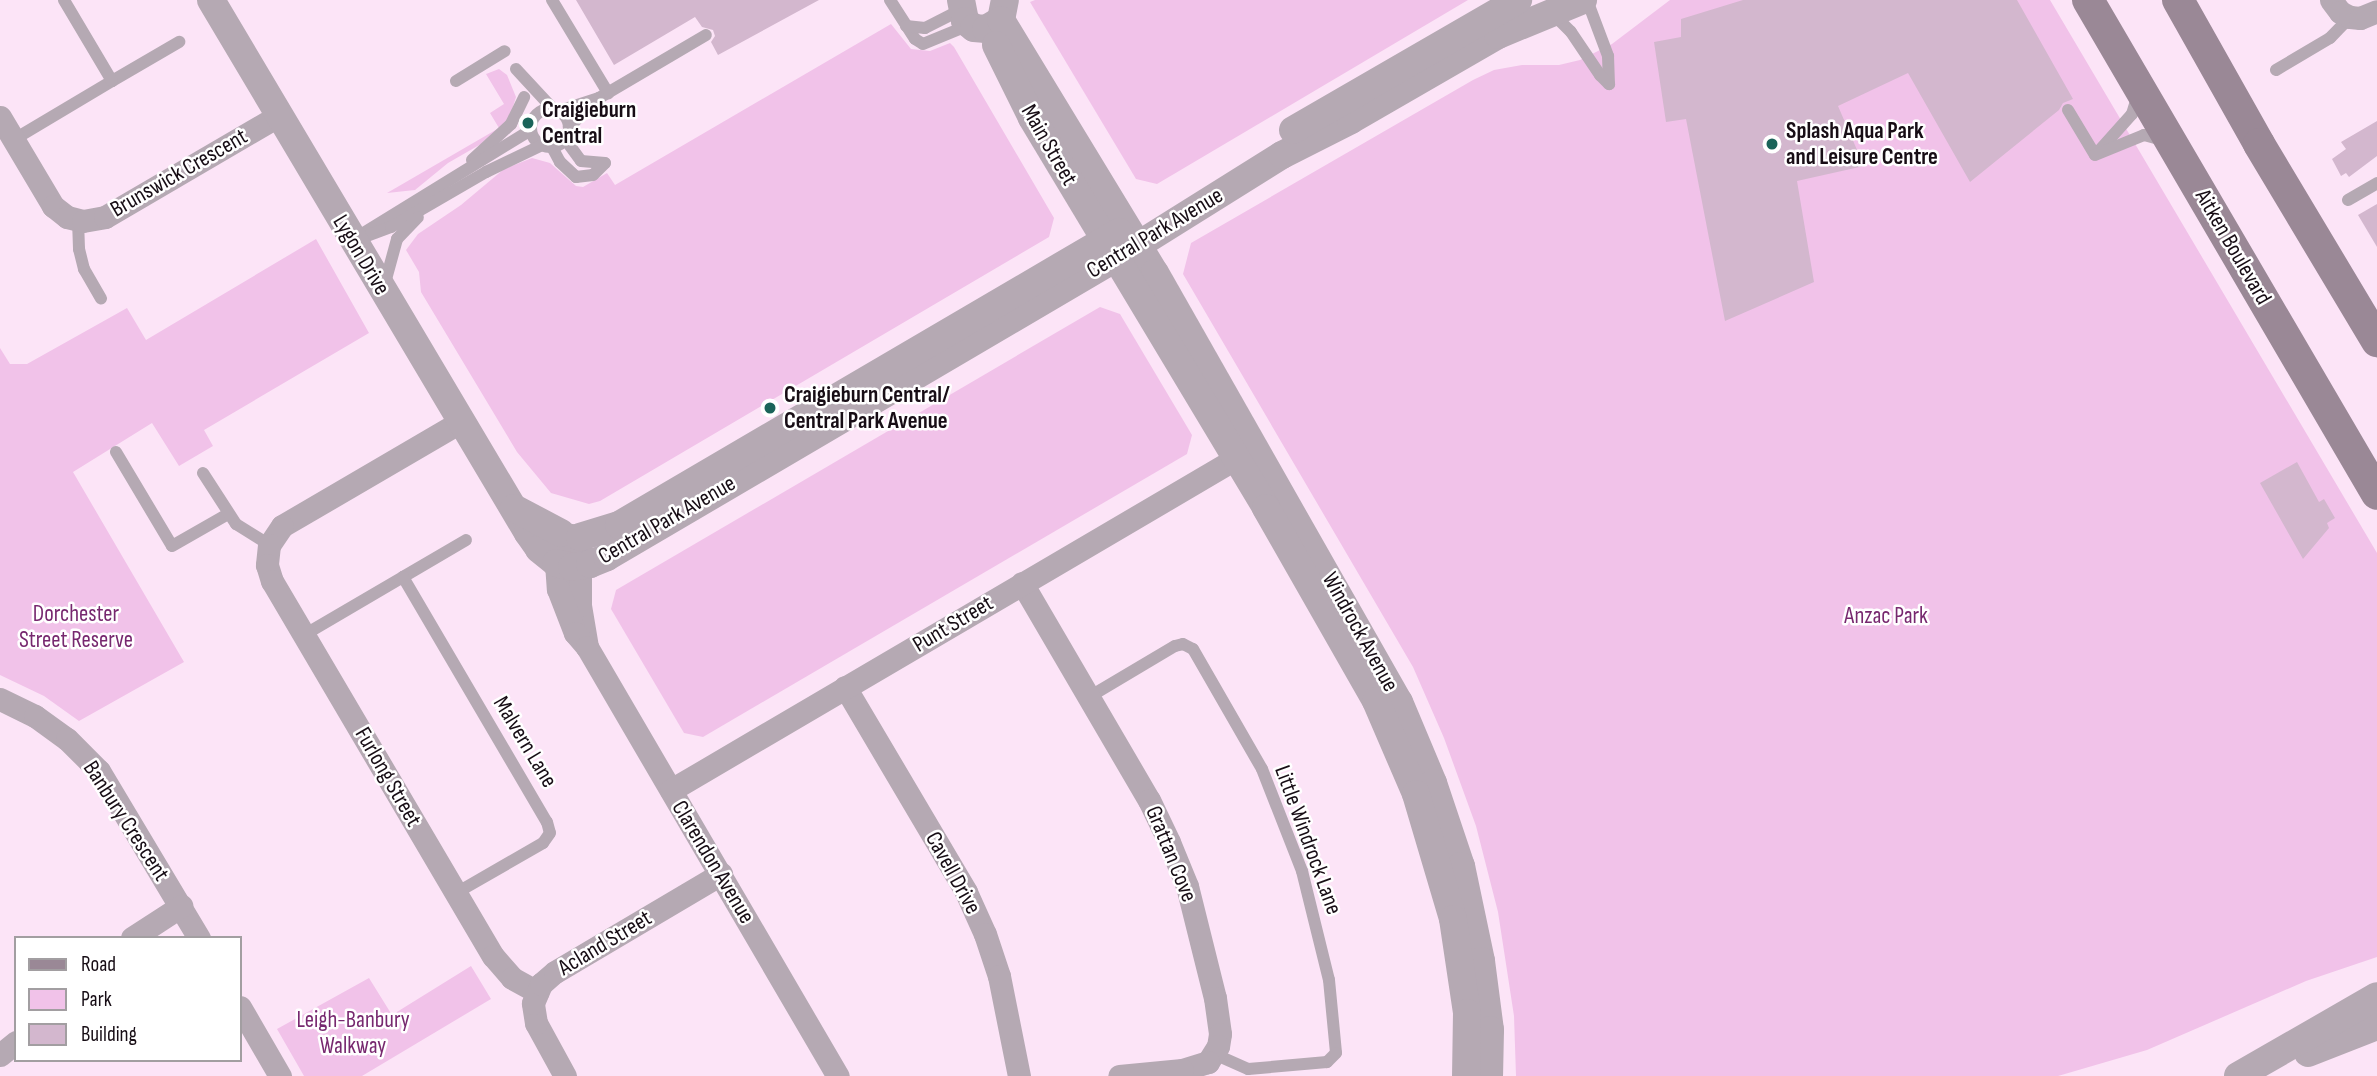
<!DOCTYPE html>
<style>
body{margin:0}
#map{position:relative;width:2377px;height:1076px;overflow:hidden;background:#fce4f7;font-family:"Sofia Sans Condensed",sans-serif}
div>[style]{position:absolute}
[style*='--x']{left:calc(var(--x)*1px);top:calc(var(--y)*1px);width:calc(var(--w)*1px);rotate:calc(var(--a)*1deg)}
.green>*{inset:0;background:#f1c2e9}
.building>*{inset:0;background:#d3b7ce}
.service>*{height:12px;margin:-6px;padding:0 6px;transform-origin:6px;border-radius:6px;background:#b5a9b3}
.service>.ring{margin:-6px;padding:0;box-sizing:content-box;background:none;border:12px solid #b5a9b3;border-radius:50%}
.minor>*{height:23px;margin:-11.5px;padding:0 11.5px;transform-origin:11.5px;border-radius:11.5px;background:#b5a9b3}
.tertiary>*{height:28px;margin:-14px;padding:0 14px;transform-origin:14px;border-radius:14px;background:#b5a9b3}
.secondary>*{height:32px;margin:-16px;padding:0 16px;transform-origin:16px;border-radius:16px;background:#9a8896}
.dots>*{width:19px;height:19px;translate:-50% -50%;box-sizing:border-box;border:4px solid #fff;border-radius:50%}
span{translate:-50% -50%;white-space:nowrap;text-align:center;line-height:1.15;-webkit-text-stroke:5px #fff;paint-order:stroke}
.poi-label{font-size:23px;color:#170d15;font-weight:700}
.left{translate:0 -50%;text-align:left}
.street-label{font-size:23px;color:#170d15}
.park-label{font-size:23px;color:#77286f}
.legend{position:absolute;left:14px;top:936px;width:228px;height:126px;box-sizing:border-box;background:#fff;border:2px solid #a29ea1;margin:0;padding:9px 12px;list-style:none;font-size:21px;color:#170d15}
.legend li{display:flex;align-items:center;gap:14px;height:35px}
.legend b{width:35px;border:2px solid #a29ea1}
</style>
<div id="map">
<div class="green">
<div style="clip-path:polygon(1035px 0,1468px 0,1157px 184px,1136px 179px,1030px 2px)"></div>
<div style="clip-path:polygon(1670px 0,2050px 0,2377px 553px,2377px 957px,2306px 981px,2147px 1050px,2058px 1076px,1516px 1076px,1514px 1016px,1498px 912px,1476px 826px,1444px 738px,1413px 667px,1183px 274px,1191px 243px,1473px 80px,1494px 70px,1522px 65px,1559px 65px,1580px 60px,1612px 44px)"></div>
<div style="clip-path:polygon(891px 24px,911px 49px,930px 51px,950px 43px,954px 47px,1054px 218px,1049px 237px,600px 501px,589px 504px,551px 493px,517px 452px,421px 292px,419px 272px,406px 250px,418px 234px,461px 205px,504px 169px,532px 158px,550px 163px,576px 186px,583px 187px,607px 173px,615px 185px)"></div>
<div style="clip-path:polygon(499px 69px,507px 75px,516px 97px,509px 119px,481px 144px,448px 163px,415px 190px,387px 193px,499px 128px,490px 113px,504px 104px,486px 74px)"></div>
<div style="clip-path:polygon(316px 239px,369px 333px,204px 430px,213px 446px,179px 466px,152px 423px,73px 472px,184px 662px,79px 721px,44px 696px,0 675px,0 348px,10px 364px,27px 364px,127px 308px,146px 340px)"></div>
<div style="clip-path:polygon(1100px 307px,1120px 314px,1192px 435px,1187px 454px,703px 737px,684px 733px,611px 609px,616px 590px)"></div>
<div style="clip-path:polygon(471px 966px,491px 999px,362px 1076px,304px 1076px,277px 1029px,369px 978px,392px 1015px)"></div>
</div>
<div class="building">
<div style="clip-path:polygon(576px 0,819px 0,718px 55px,711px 42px,715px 36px,713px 30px,702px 27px,695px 17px,614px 65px)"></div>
<div style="clip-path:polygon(1743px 0,2017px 0,2073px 99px,2063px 103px,2059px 110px,1970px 182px,1908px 73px,1838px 106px,1864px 166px,1797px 181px,1814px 282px,1725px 321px,1686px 119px,1666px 122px,1654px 42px,1681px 37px,1681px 19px)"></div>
<div style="clip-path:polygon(2377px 121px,2377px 156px,2349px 177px,2346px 173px,2341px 176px,2332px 159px,2346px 149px,2341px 142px)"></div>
<div style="clip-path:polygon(2377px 204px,2377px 247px,2358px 215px)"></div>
<div style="clip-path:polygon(2297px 462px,2319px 502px,2324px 499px,2335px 518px,2327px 523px,2329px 528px,2303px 559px,2260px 483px)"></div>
</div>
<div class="service">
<div style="--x:552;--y:0;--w:109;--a:58.9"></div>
<div style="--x:890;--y:0;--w:46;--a:57.3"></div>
<div style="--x:915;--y:39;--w:9;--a:32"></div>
<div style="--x:923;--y:44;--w:50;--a:-22.4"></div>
<div style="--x:1587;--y:0;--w:60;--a:69.4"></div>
<div style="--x:1608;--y:56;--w:28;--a:88"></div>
<div style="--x:1551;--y:12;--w:28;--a:45"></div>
<div style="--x:1571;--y:32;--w:52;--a:56"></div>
<div style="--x:1600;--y:75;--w:13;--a:45"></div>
<div style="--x:906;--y:26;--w:19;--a:6"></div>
<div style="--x:925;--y:28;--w:39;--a:-27"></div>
<div style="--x:516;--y:69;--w:54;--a:47.2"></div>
<div style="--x:2276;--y:70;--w:63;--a:-30.7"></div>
<div style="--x:2330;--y:38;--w:29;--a:-46"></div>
<div style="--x:112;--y:81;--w:78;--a:-30.2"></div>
<div style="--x:456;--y:81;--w:57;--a:-31.5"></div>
<div style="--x:599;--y:98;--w:124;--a:-30.5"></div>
<div class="ring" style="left:531px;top:109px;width:26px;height:26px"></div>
<div style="--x:2068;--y:110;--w:52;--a:59"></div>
<div style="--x:559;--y:111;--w:42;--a:-18"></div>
<div style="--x:599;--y:98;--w:42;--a:136"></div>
<div style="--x:565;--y:139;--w:27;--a:54"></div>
<div style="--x:581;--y:161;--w:24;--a:5"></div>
<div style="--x:13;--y:140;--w:115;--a:-30.8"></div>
<div style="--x:112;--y:81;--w:94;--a:-120.7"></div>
<div style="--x:552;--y:147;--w:17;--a:62"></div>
<div style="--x:560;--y:162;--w:22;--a:43"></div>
<div style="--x:576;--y:177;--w:17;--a:-7"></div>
<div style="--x:593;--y:175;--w:17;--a:-45"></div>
<div style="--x:2098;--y:152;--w:51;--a:-48.2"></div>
<div style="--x:2132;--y:114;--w:21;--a:-73"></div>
<div style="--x:2095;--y:155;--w:53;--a:-22.2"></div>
<div style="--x:2144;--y:135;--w:20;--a:15"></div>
<div style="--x:472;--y:160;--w:53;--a:-42.7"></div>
<div style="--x:511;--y:124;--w:30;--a:-64"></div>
<div style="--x:2348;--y:200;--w:34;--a:-30"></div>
<div style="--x:78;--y:220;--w:29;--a:88"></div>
<div style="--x:79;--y:249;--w:21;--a:76"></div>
<div style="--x:84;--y:269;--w:34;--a:60"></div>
<div style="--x:365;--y:232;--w:195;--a:-31.6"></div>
<div style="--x:353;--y:241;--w:40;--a:-20.2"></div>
<div style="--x:391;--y:227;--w:110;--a:-30.1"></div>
<div style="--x:486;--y:172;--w:62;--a:-25.7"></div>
<div style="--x:385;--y:283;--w:46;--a:-74.7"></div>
<div style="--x:397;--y:239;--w:30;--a:-46"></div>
<div style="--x:116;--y:452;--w:109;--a:59.2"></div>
<div style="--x:172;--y:546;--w:64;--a:-29.7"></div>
<div style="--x:203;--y:473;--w:61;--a:57.1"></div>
<div style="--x:236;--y:524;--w:39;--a:32"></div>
<div style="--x:403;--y:577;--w:73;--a:-30.4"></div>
<div style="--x:304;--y:635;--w:115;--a:-30.4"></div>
<div style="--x:403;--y:577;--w:284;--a:59.6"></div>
<div style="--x:547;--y:822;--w:11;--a:75"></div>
<div style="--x:550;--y:833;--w:12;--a:125"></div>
<div style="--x:543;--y:843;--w:100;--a:150.1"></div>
<div style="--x:1089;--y:697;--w:100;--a:-30.7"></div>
<div style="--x:1175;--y:646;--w:8;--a:-14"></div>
<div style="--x:1183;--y:644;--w:11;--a:27"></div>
<div style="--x:1193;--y:649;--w:138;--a:60.1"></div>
<div style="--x:1262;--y:769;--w:110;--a:68.6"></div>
<div style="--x:1302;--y:871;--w:112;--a:76.1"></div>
<div style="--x:1329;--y:980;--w:73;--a:84.5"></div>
<div style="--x:1336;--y:1053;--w:13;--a:135"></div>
<div style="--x:1327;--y:1062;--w:79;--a:174.9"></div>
<div style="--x:1248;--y:1069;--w:37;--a:-156"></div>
</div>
<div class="minor">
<div style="--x:2331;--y:0;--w:15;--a:53"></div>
<div style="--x:2340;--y:12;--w:11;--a:27"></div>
<div style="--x:2350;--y:17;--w:10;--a:6"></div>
<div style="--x:2360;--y:18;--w:18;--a:-22"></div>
<div style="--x:0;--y:117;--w:104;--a:59.2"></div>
<div style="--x:53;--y:206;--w:18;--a:38"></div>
<div style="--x:67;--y:217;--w:16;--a:14"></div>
<div style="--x:83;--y:221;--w:22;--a:-10"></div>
<div style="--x:105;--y:217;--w:200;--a:-30.3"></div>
<div style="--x:460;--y:422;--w:206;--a:149.7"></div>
<div style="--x:282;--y:526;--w:23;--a:124"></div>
<div style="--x:269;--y:545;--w:20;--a:96"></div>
<div style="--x:267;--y:565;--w:17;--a:73"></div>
<div style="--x:272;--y:581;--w:435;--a:59.5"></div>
<div style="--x:493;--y:956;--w:29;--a:49"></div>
<div style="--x:512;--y:978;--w:29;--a:29"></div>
<div style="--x:1022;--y:583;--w:251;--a:59.7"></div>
<div style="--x:1149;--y:800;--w:47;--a:64.5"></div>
<div style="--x:1169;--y:842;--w:48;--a:67.8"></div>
<div style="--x:1187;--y:886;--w:115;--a:76"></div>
<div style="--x:1215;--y:998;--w:36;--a:82"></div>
<div style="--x:1220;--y:1034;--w:12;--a:99"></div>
<div style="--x:1218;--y:1046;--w:19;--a:122"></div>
<div style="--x:1208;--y:1062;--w:27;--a:163"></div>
<div style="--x:1182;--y:1070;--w:63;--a:174.6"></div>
<div style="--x:587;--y:647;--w:43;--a:-99.5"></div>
<div style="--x:580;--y:605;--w:68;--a:-90"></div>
<div style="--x:580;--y:537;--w:19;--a:-168"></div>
<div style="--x:561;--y:533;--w:30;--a:99"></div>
<div style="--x:556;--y:563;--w:26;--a:86"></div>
<div style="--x:558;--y:589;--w:47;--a:68.9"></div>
<div style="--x:575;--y:633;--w:18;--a:49"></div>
<div style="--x:587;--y:647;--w:497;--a:59.7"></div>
<div style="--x:845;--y:687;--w:238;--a:59.4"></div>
<div style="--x:966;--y:892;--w:46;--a:65.7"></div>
<div style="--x:985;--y:934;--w:44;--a:71.6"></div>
<div style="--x:999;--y:976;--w:102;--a:78.7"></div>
<div style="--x:0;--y:699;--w:39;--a:26"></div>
<div style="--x:35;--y:716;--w:39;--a:36"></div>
<div style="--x:67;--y:739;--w:45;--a:45"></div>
<div style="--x:99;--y:771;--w:195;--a:59.1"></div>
<div style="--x:671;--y:790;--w:654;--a:-30.41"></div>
<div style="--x:132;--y:938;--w:59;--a:-33.1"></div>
<div style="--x:240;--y:1007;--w:80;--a:59.9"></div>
<div style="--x:0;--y:1055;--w:21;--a:-39"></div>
<div style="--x:565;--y:1076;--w:60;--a:-118.7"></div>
<div style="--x:536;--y:1023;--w:20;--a:-99"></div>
<div style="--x:533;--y:1003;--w:21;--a:-67"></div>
<div style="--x:541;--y:984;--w:18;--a:-41"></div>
<div style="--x:555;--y:972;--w:193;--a:-30.6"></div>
</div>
<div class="tertiary">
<div style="--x:211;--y:0;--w:620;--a:59.26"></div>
<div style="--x:528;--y:533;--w:19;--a:55"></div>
<div style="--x:539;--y:549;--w:22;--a:39"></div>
<div style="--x:556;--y:563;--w:16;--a:14"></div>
<div style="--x:572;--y:567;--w:18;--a:-9"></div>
<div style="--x:590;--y:564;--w:18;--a:-22"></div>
<div style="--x:607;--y:557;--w:616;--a:-30.44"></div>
<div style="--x:1138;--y:245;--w:170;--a:-32"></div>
<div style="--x:1282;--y:155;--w:77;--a:-26.9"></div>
<div style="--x:1351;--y:120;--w:170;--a:-30"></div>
<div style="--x:1498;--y:35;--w:92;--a:-22.4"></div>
<div style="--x:961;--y:0;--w:21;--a:79"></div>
<div style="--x:965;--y:21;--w:11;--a:38"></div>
<div style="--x:974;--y:28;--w:12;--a:5"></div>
<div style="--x:986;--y:29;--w:17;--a:-31"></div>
<div style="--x:1001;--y:20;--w:20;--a:-79"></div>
<div style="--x:1001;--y:20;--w:296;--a:58.7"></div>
<div style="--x:1155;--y:273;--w:494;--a:60.4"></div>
<div style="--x:1399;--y:702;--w:88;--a:67.2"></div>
<div style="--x:1433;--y:783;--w:88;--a:71.4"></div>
<div style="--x:1461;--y:866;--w:97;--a:78.1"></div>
<div style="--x:1481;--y:961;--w:70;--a:82.6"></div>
<div style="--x:1490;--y:1030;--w:46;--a:91.2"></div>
<div style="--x:996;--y:45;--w:81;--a:63.7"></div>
<div style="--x:1032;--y:118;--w:455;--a:59"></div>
<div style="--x:1266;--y:508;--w:222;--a:60.3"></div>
<div style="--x:1376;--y:701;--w:101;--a:66.7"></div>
<div style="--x:1416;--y:794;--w:130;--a:73.5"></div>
<div style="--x:1453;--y:919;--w:95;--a:81.5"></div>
<div style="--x:1467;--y:1013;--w:63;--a:90.9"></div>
<div style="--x:1293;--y:130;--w:260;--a:-30"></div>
<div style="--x:514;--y:508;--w:53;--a:28"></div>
<div style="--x:580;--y:537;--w:41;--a:-17.1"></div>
<div style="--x:619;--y:525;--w:580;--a:-30.37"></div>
<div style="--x:2308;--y:1053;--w:74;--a:-21.4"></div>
<div style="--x:2238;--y:1076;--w:160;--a:-29.9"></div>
</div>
<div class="secondary">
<div style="--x:2088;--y:0;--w:572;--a:59.67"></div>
<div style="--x:2178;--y:0;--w:165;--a:60.6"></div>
<div style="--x:2259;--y:144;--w:230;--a:59.1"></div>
</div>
<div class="dots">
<div style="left:528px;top:123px;background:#1a6359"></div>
<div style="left:1772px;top:144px;background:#1a6359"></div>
<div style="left:770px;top:408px;background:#1a6359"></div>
</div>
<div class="poi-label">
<span class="left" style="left:542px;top:123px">Craigieburn<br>Central</span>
<span class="left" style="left:1786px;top:144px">Splash Aqua Park<br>and Leisure Centre</span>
<span class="left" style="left:784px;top:408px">Craigieburn Central/<br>Central Park Avenue</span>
</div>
<div class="street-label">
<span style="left:1049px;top:145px;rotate:60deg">Main Street</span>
<span style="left:179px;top:173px;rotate:-30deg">Brunswick Crescent</span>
<span style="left:1155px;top:233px;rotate:-31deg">Central Park Avenue</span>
<span style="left:2233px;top:247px;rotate:60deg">Aitken Boulevard</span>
<span style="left:361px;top:255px;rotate:59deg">Lygon Drive</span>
<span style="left:667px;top:520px;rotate:-30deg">Central Park Avenue</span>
<span style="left:953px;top:624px;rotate:-31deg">Punt Street</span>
<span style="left:1360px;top:632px;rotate:61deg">Windrock Avenue</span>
<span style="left:525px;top:742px;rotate:59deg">Malvern Lane</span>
<span style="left:388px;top:777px;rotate:60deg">Furlong Street</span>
<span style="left:126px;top:821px;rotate:57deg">Banbury Crescent</span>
<span style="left:1308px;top:840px;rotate:70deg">Little Windrock Lane</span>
<span style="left:1171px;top:854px;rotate:68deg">Grattan Cove</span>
<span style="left:713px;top:862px;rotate:59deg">Clarendon Avenue</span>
<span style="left:953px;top:873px;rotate:61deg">Cavell Drive</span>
<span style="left:605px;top:943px;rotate:-31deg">Acland Street</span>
</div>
<div class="park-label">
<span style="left:76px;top:627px">Dorchester<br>Street Reserve</span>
<span style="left:1886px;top:616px">Anzac Park</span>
<span style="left:353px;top:1033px">Leigh-Banbury<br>Walkway</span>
</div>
<ul class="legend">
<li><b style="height:9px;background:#9a8896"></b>Road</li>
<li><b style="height:19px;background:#f1c2e9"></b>Park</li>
<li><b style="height:19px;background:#d3b7ce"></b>Building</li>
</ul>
</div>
